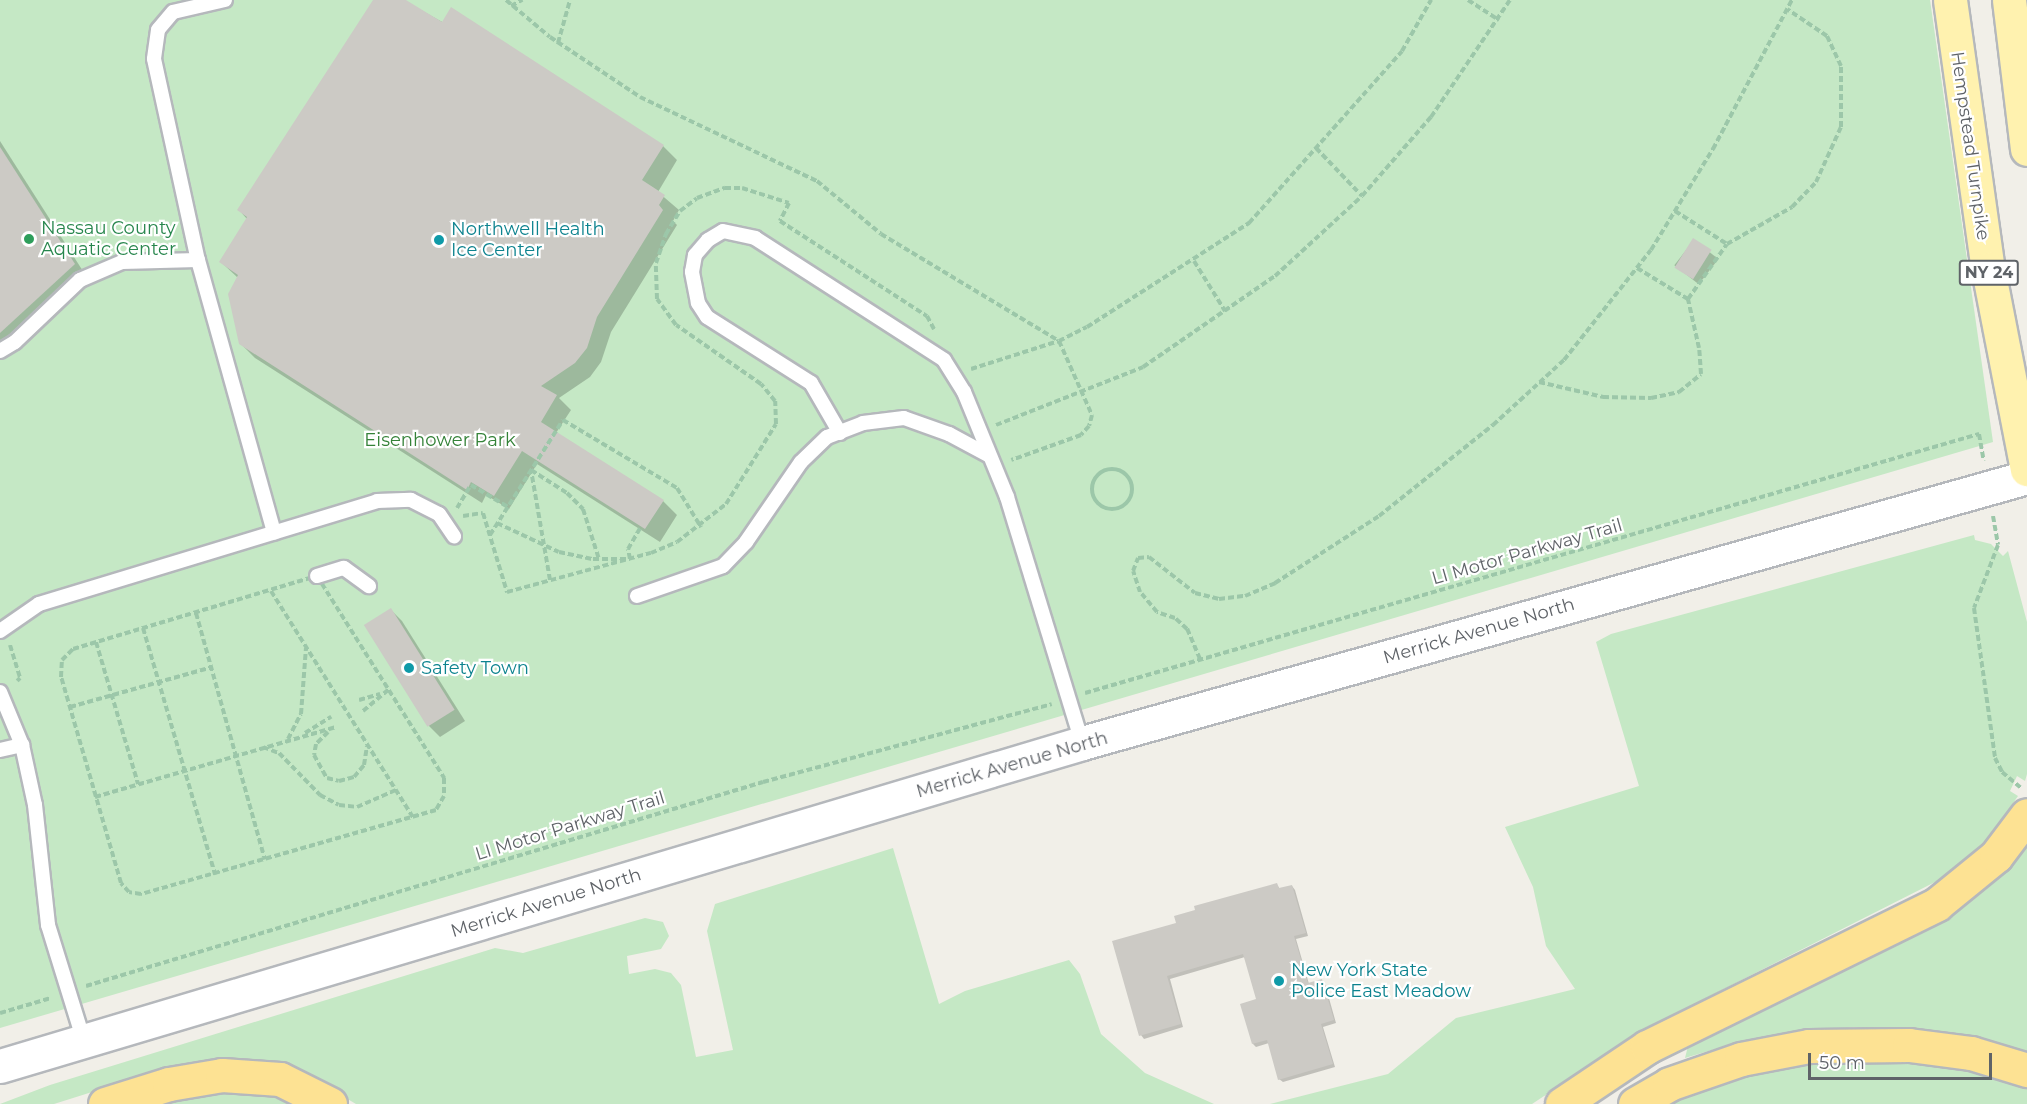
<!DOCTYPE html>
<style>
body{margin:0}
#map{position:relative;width:2027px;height:1104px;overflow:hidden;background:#f1efe8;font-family:Montserrat,sans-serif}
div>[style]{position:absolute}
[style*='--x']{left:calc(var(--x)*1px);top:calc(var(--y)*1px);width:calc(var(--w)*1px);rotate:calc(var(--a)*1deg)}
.green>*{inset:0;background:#c5e8c5}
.shadow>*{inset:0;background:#0003;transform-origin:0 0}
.building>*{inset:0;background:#cccac5;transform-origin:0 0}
.path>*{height:4px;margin-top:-2px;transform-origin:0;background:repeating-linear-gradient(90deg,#9cc7a9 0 6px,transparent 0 9px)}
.path>.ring{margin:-2px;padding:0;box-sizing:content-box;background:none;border:4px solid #9cc7a9;border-radius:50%}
.roads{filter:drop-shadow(2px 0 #b5b8bc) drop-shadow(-2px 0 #b5b8bc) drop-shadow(0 2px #b5b8bc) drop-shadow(0 -2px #b5b8bc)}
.lane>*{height:14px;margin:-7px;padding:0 7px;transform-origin:7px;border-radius:7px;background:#fff}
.secondary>*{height:33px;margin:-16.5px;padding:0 16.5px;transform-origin:16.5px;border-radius:16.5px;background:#fff}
.primary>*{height:33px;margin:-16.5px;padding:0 16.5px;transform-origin:16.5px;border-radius:16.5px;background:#fff2af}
.highway>*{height:33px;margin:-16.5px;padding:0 16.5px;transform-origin:16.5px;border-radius:16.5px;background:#fde293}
.dots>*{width:16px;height:16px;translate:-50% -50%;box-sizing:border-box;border:3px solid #fff;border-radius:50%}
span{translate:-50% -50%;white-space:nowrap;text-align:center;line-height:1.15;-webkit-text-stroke:4.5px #fff;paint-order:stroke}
.shield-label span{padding:2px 4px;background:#fff;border:2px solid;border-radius:4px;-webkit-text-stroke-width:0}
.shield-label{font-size:16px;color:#5f6368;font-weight:700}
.street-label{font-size:18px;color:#5f6368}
.leisure-label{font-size:18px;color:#27864d}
.left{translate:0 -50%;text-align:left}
.culture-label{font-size:18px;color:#0d838f}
.park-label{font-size:18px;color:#348238}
.scale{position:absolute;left:1808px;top:1053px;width:184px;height:27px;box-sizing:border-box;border:3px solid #5f6368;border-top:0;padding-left:8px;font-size:18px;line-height:21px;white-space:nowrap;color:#5f6368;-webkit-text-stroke:4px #fff;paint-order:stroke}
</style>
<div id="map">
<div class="green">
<div style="clip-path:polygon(0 0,1930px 0,1993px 442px,0 1028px)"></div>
<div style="clip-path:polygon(1974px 535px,1975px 540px,1991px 544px,2003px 556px,2008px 551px,2027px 622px,2027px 774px,2025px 781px,2017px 776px,2010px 791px,2018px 796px,1983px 846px,1941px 879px,1647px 1028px,1532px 1104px,1270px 1104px,1388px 1074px,1456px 1018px,1575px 989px,1546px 946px,1533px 887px,1505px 827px,1639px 786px,1596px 642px,1611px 634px)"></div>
<div style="clip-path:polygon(2027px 843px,2027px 1053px,1967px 1037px,1854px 1027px,1732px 1044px,1685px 1058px,1690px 1038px,1976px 895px)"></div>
<div style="clip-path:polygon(893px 848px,939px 1004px,965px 991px,1069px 960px,1080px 974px,1101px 1034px,1145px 1073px,1214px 1104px,356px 1104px,295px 1068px,232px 1058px,165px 1069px,54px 1104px,0 1104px,50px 1085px,495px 948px,523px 953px,645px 918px,663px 922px,669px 936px,661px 949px,627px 956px,629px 974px,655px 969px,671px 973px,681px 985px,696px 1057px,733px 1050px,707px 931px,715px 904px)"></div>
<div style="clip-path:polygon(1829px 1059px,1914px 1060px,1987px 1071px,2027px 1086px,2027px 1104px,1668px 1104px,1689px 1092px,1753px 1069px)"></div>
<div style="clip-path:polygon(246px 1089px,294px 1104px,148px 1104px,184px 1093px)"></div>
</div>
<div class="shadow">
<div style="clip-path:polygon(375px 0,403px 0,663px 146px,677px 160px,658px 192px,679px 210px,673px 221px,677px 225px,611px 332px,601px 362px,590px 377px,559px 398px,571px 410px,556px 433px,663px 501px,677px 515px,660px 542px,537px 464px,509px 509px,486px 495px,482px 503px,255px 358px,240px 343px,238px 278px,221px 262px,247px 219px,239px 210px)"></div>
<div style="clip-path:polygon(0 141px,88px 279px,0 355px)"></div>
<div style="left:1694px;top:240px;width:31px;height:32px;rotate:38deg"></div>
<div style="clip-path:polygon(391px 610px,402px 621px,465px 721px,440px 737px,429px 726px)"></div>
<div style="clip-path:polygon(1277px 885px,1280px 889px,1292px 886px,1295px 890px,1308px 936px,1296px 939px,1309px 984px,1321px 981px,1325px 984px,1336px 1023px,1323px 1027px,1335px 1067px,1283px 1082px,1279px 1079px,1269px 1043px,1256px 1047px,1253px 1044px,1258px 1000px,1245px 957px,1170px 979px,1183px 1027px,1144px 1039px,1141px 1035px,1178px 924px)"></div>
</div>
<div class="building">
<div style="clip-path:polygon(373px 0,406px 0,442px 22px,451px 7px,664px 145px,642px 180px,665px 195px,659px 205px,663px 210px,597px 317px,587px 348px,575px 363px,541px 386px,557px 395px,541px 422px,664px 500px,645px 529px,522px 451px,494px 496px,471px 482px,467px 490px,239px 344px,228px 294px,238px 275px,219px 262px,247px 217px,237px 210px)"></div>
<div style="clip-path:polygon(0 147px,75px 264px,0 333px)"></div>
<div style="left:1693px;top:238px;width:22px;height:35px;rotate:32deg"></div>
<div style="left:391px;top:608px;width:120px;height:32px;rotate:58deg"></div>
<div style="clip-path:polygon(1277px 883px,1279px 888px,1292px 885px,1306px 933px,1294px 936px,1308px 983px,1322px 979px,1334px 1020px,1321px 1024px,1333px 1064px,1278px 1080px,1267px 1040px,1252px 1044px,1240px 1004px,1256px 999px,1243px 954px,1167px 976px,1181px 1024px,1139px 1036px,1112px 941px,1176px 923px,1174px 916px,1195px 910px,1194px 906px)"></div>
</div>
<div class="path">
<div style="--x:506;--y:0;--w:57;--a:40.1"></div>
<div style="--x:550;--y:37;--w:108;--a:33.7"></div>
<div style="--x:640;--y:97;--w:196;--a:25.4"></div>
<div style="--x:817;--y:181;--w:83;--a:39.6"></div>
<div style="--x:881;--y:234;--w:208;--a:31"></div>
<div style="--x:1059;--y:341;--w:81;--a:66"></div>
<div style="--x:1092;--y:415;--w:11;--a:105"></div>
<div style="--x:1089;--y:426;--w:12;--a:132"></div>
<div style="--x:1081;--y:435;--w:74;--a:160.3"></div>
<div style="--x:1468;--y:0;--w:37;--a:33"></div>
<div style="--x:511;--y:6;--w:13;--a:-29"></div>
<div style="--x:558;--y:43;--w:45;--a:-74.4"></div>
<div style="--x:1316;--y:148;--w:66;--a:46.2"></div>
<div style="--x:1675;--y:211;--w:62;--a:32.4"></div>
<div style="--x:1194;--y:261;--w:59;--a:58.2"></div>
<div style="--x:1637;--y:268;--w:60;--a:31.3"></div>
<div style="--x:971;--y:369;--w:92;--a:-17.7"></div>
<div style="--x:1059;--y:341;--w:31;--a:-27"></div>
<div style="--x:1087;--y:327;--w:193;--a:-32.7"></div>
<div style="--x:1249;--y:223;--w:230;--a:-48.3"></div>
<div style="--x:1402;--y:51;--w:59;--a:-60.4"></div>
<div style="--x:1539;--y:382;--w:66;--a:13.2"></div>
<div style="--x:1603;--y:397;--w:48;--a:1.2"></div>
<div style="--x:1651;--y:398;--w:29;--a:-12"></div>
<div style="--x:1679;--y:392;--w:28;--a:-39"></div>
<div style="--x:1701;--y:374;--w:26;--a:-94"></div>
<div style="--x:1699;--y:348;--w:50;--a:-102.7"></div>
<div style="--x:1688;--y:299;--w:67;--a:-54.7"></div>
<div style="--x:1727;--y:244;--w:75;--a:-29.6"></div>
<div style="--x:1792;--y:207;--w:35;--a:-46"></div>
<div style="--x:1816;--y:182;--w:60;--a:-65.6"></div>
<div style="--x:1841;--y:127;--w:61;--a:-90"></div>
<div style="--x:1841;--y:66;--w:33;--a:-115"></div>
<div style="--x:1827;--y:36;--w:48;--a:-146"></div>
<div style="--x:996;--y:425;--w:158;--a:-21.5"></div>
<div style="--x:1143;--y:367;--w:160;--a:-34.6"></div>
<div style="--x:1275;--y:276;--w:118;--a:-42.6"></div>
<div style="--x:1362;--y:196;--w:105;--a:-48.9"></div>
<div style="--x:1431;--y:117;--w:141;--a:-56"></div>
<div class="ring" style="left:1092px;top:469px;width:36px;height:36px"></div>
<div style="--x:457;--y:508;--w:27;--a:-59"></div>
<div style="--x:471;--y:485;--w:43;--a:30.7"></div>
<div style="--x:463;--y:516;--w:20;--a:-9"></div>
<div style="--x:483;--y:513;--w:83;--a:73.1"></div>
<div style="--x:507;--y:592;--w:149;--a:-15.2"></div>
<div style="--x:651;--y:553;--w:28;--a:-23"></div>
<div style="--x:677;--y:542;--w:62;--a:-37.8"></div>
<div style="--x:726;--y:504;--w:94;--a:-58"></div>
<div style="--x:776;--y:424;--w:23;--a:-92"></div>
<div style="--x:775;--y:401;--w:22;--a:-129"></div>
<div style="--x:761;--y:384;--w:103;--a:-145.2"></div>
<div style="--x:676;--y:325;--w:32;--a:-126"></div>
<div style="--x:657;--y:299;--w:36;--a:-92"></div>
<div style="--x:656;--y:263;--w:31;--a:-71"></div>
<div style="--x:666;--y:234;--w:27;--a:-59"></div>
<div style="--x:680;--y:211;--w:21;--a:-37"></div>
<div style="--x:697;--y:198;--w:30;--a:-20"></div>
<div style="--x:725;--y:188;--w:17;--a:0"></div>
<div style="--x:742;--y:188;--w:49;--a:17.7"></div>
<div style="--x:789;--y:203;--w:20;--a:117"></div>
<div style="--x:780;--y:221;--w:175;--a:32.9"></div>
<div style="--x:927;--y:316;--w:15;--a:62"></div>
<div style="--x:1993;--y:516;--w:29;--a:80"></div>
<div style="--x:1998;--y:545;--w:67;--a:110.9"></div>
<div style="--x:1974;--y:608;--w:151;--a:82"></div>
<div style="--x:1995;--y:758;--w:16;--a:63"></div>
<div style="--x:2002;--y:772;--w:25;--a:40"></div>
<div style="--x:497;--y:523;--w:68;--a:25.1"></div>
<div style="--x:559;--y:552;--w:35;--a:12"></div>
<div style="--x:593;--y:559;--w:37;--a:0"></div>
<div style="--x:630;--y:559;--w:10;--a:-101"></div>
<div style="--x:628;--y:549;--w:24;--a:-60"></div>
<div style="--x:490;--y:535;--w:136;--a:-57.6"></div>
<div style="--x:563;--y:420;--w:133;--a:30.8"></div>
<div style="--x:677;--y:488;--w:46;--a:58.4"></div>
<div style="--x:317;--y:576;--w:239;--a:57.8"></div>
<div style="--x:444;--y:778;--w:18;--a:90"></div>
<div style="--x:444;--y:796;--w:16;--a:120"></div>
<div style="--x:436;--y:810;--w:307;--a:164.1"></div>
<div style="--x:141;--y:894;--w:12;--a:-171"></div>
<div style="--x:129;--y:892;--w:12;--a:-132"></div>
<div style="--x:121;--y:883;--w:215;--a:-106.2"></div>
<div style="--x:61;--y:677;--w:17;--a:-87"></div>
<div style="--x:62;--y:660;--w:16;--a:-45"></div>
<div style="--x:73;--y:649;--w:255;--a:-16.7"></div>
<div style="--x:550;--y:580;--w:112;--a:-99.8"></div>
<div style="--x:531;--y:470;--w:43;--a:32.6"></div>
<div style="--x:567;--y:493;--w:23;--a:45"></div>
<div style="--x:583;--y:509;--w:52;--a:72.3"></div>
<div style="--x:271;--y:591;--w:269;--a:57.9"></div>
<div style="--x:196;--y:613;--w:256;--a:74.4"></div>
<div style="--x:143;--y:628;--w:257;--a:73.7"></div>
<div style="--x:96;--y:642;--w:148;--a:73.5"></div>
<div style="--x:10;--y:645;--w:34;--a:73"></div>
<div style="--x:20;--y:678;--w:4;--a:135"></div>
<div style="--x:1200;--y:659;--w:33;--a:-113"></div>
<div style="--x:1187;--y:629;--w:16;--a:-137"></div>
<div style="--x:1175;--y:618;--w:19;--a:-162"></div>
<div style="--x:1157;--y:612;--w:26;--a:-130"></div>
<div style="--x:1140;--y:592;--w:22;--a:-108"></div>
<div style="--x:1133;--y:571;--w:14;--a:-69"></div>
<div style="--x:1138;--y:558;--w:11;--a:-5"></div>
<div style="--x:1149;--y:557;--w:58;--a:38"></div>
<div style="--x:1195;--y:593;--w:25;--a:14"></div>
<div style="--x:1219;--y:599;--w:26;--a:-7"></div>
<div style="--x:1245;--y:596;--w:33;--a:-23"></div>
<div style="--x:1275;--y:583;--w:124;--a:-32.8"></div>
<div style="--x:1379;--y:516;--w:146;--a:-38.6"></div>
<div style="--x:1493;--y:425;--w:96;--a:-42.5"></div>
<div style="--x:1564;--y:360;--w:140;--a:-51.7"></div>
<div style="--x:1651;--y:250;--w:119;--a:-58.5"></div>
<div style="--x:1713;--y:149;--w:169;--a:-62.1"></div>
<div style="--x:1085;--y:693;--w:931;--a:-16.16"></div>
<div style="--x:1979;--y:434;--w:27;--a:80"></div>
<div style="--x:359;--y:700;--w:22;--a:-16"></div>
<div style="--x:70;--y:707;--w:148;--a:-15.7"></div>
<div style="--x:363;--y:711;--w:34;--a:-40"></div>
<div style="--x:328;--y:732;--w:17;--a:135"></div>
<div style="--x:316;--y:744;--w:11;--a:100"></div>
<div style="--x:314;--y:755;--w:26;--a:61"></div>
<div style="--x:327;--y:778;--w:12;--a:14"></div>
<div style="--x:339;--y:781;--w:16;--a:-15"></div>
<div style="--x:354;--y:777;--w:16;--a:-50"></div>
<div style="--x:364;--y:765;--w:19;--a:-81"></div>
<div style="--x:305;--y:733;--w:31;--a:-32"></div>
<div style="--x:288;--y:739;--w:28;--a:-63"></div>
<div style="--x:301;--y:714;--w:66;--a:-85.7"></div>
<div style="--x:263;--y:747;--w:17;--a:21"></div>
<div style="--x:279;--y:753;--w:59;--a:45.7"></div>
<div style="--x:320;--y:795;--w:21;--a:28"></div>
<div style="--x:339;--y:805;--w:18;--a:6"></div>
<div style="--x:357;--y:807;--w:43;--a:-23.6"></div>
<div style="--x:95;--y:797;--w:251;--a:-16.2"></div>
<div style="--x:86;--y:986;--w:707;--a:-16.77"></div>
<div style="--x:763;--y:782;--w:299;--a:-15.1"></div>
<div style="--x:0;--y:1013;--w:53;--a:-16.4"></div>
</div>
<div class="roads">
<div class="lane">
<div style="--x:225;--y:0;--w:53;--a:167"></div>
<div style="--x:173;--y:12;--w:23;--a:130"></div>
<div style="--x:158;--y:30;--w:29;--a:98"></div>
<div style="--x:154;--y:59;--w:206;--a:77.7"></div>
<div style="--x:198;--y:260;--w:283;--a:74.4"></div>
<div style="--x:0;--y:351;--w:17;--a:-31"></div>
<div style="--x:15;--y:342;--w:90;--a:-43.6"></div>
<div style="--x:80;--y:280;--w:46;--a:-23.2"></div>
<div style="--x:122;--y:262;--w:76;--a:-1.5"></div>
<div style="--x:840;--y:433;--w:58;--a:-120.1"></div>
<div style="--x:811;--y:383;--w:123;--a:-147.6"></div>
<div style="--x:707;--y:317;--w:17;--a:-123"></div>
<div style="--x:698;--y:303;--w:32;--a:-101"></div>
<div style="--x:692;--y:272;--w:17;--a:-80"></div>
<div style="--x:695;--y:255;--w:20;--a:-49"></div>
<div style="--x:708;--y:240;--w:17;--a:-31"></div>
<div style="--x:723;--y:231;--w:33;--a:12"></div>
<div style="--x:755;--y:238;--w:225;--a:32.8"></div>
<div style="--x:944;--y:360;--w:38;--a:58"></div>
<div style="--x:964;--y:392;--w:113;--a:67.7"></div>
<div style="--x:1007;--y:497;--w:257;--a:73"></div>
<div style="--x:317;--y:576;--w:28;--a:-17"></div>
<div style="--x:344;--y:568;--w:31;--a:36"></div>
<div style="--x:637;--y:596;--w:91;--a:-19.2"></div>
<div style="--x:723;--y:566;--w:33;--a:-46"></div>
<div style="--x:746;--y:542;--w:97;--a:-55.5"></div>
<div style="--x:801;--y:462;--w:36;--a:-44"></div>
<div style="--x:827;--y:437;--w:39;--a:-21"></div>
<div style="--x:863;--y:423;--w:41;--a:-7"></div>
<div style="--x:904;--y:418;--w:48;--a:19.6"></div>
<div style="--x:949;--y:434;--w:44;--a:28.3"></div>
<div style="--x:0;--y:631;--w:47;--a:-34.7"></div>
<div style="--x:39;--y:604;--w:353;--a:-16.9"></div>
<div style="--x:377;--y:501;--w:34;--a:-2"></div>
<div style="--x:411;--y:500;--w:31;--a:27"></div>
<div style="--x:439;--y:514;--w:27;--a:56"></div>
<div style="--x:0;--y:692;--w:57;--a:67.5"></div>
<div style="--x:22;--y:745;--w:61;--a:77.8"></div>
<div style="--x:35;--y:805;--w:121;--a:83.8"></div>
<div style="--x:48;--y:925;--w:121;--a:72.8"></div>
<div style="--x:0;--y:750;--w:23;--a:-13"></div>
</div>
<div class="secondary">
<div style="--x:0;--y:1066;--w:1129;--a:-16.62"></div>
<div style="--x:1082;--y:743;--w:982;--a:-15.72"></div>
</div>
<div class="primary">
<div style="--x:1950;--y:0;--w:272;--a:82"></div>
<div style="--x:1988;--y:269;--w:204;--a:79"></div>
<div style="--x:2009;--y:0;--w:150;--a:83.1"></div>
</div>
<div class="highway">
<div style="--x:105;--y:1104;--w:67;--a:-17.4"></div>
<div style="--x:169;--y:1084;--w:54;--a:-9.6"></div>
<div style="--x:222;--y:1075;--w:58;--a:3.9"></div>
<div style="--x:280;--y:1079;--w:56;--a:26.6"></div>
<div style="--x:1562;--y:1104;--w:102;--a:-33.8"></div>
<div style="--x:1647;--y:1047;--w:323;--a:-26.2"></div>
<div style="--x:1937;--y:904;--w:76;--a:-39.1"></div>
<div style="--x:1996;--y:856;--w:51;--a:-52.9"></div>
<div style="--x:1635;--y:1104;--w:39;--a:-30"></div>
<div style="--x:1669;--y:1084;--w:76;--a:-19.1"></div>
<div style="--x:1741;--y:1059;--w:69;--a:-10.8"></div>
<div style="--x:1809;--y:1046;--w:100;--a:-0.6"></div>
<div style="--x:1909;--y:1045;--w:63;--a:7.4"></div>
<div style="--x:1971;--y:1053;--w:59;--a:16.9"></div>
</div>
</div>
<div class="dots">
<div style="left:29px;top:239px;background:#2e9e5b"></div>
<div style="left:439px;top:240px;background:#0f9aa8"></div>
<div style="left:409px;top:668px;background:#0f9aa8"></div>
<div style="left:1279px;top:981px;background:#0f9aa8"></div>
</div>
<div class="shield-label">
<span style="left:1989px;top:273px">NY 24</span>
</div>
<div class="street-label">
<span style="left:1970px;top:146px;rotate:82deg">Hempstead Turnpike</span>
<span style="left:1527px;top:552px;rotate:-16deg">LI Motor Parkway Trail</span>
<span style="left:1479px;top:631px;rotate:-16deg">Merrick Avenue North</span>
<span style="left:1012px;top:765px;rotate:-16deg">Merrick Avenue North</span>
<span style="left:570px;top:826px;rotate:-17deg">LI Motor Parkway Trail</span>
<span style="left:546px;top:903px;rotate:-17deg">Merrick Avenue North</span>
</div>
<div class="leisure-label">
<span class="left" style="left:41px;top:239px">Nassau County<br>Aquatic Center</span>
</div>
<div class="culture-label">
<span class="left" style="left:451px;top:240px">Northwell Health<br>Ice Center</span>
<span class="left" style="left:421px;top:668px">Safety Town</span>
<span class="left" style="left:1291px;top:981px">New York State<br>Police East Meadow</span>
</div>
<div class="park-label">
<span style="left:440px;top:440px">Eisenhower Park</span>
</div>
<div class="scale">50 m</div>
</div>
